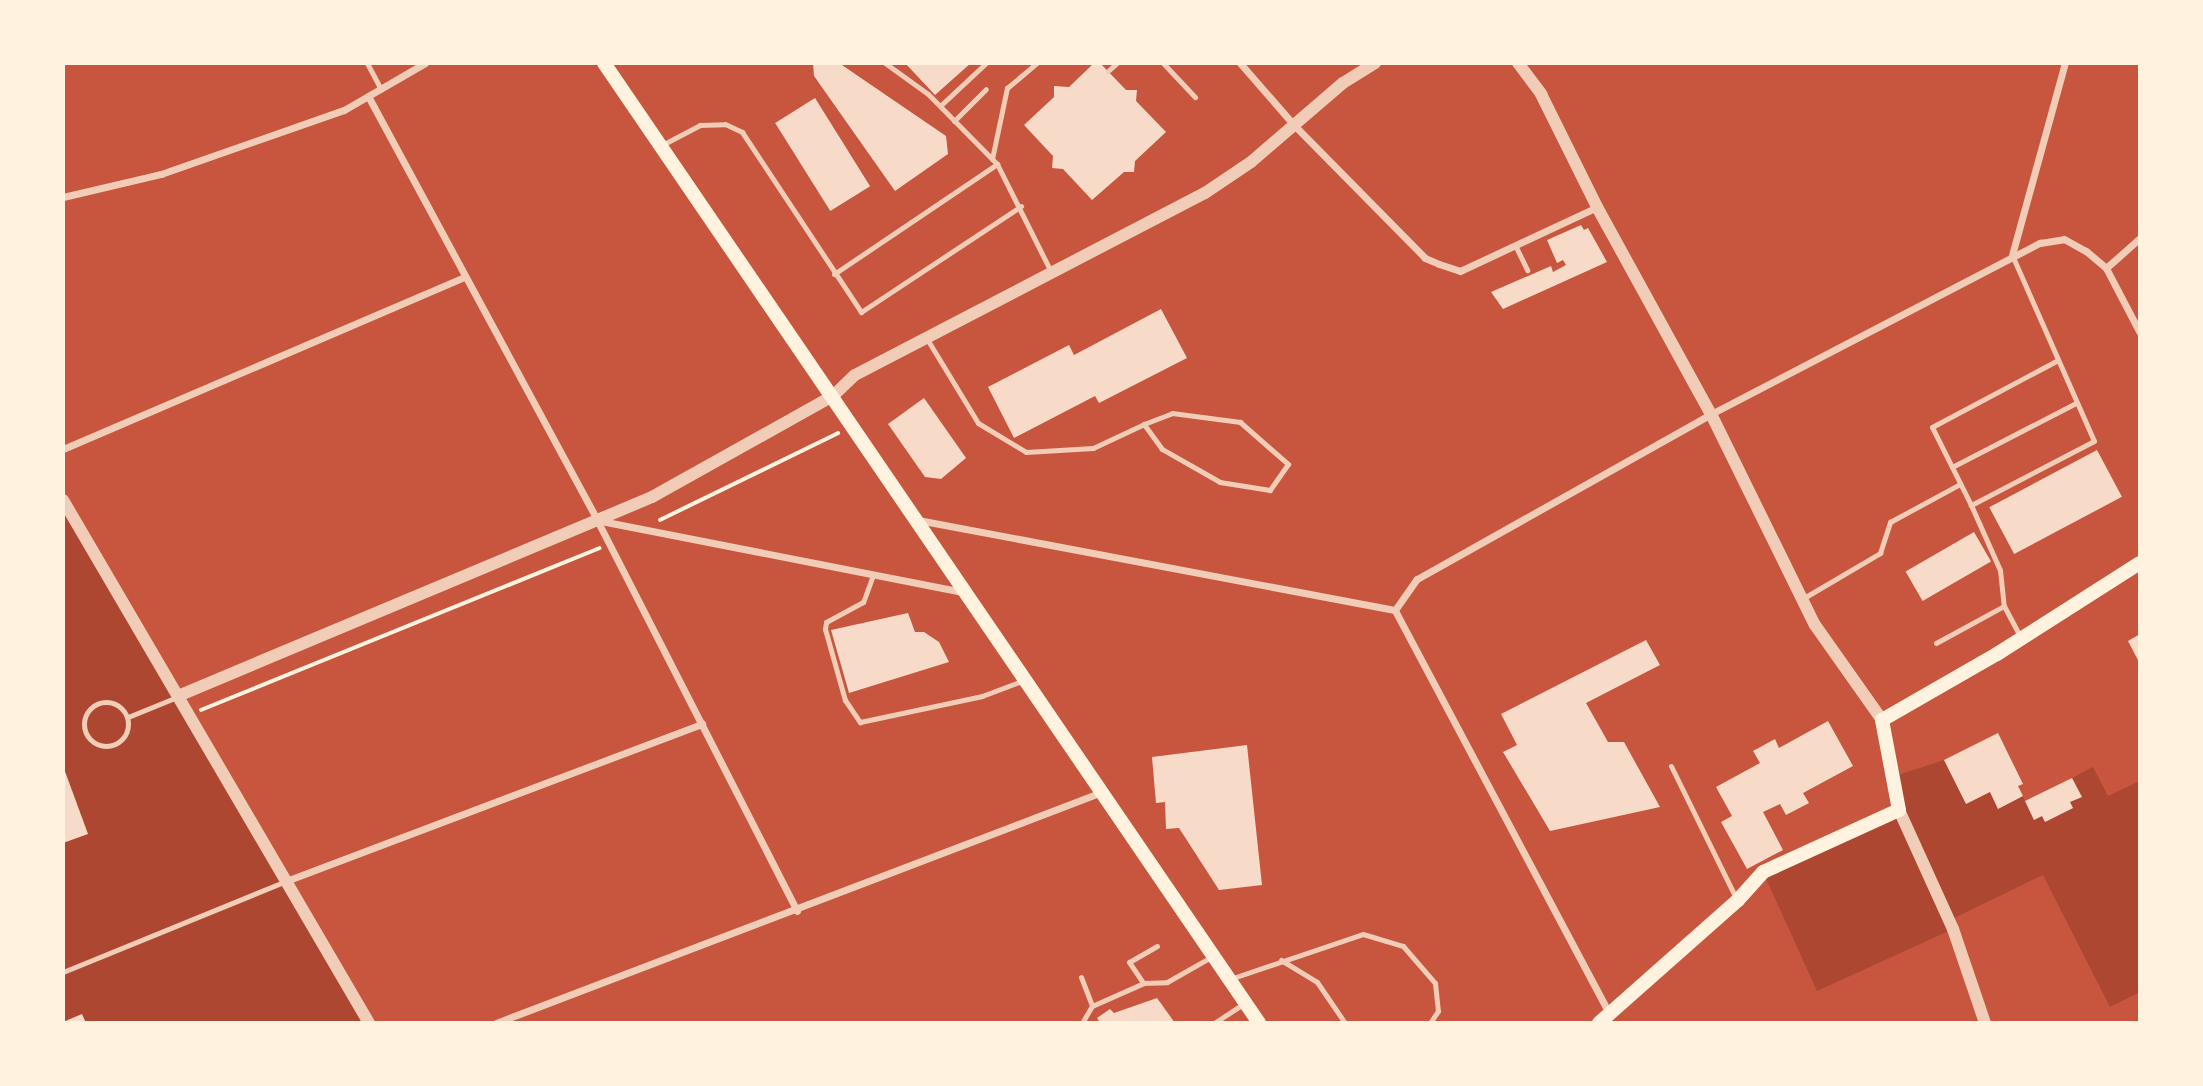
<!DOCTYPE html>
<style>
body{margin:0}
#map{position:relative;width:2203px;height:1086px;overflow:hidden;background:#c8553d;font-family:"Noto Sans",sans-serif}
div>[style]{position:absolute}
[style*='--x']{left:calc(var(--x)*1px);top:calc(var(--y)*1px);width:calc(var(--w)*1px);rotate:calc(var(--a)*1deg)}
.green>*{inset:0;background:#ae4732}
.building>*{inset:0;background:#f7dbc8;transform-origin:0 0}
.path>*{height:3.5px;margin:-1.75px;padding:0 1.75px;transform-origin:1.75px;border-radius:1.75px;background:#fff3e0}
.service>*{height:5px;margin:-2.5px;padding:0 2.5px;transform-origin:2.5px;border-radius:2.5px;background:#f1ccb7}
.service>.ring{margin:-2.5px;padding:0;box-sizing:content-box;background:none;border:5px solid #f1ccb7;border-radius:50%}
.minor>*{height:7px;margin:-3.5px;padding:0 3.5px;transform-origin:3.5px;border-radius:3.5px;background:#f1ccb7}
.tertiary>*{height:12px;margin:-6px;padding:0 6px;transform-origin:6px;border-radius:6px;background:#f1ccb7}
.secondary>*{height:14px;margin:-7px;padding:0 7px;transform-origin:7px;border-radius:7px;background:#fff3e0}
span{translate:-50% -50%;white-space:nowrap;text-align:center;line-height:1.15;-webkit-text-stroke:5px #fff3e0;paint-order:stroke}
.frame{position:absolute;inset:0;border:65px solid #fff3e0;pointer-events:none}
</style>
<div id="map">
<div class="green">
<div style="clip-path:polygon(63px 500px,369px 1023px,63px 1023px)"></div>
<div style="clip-path:polygon(1944px 760px,1966px 803px,1990px 792px,1998px 809px,2023px 796px,2034px 820px,2042px 816px,2045px 822px,2073px 808px,2070px 802px,2081px 796px,2072px 778px,2093px 767px,2108px 796px,2140px 781px,2140px 992px,2110px 1007px,2043px 875px,1950px 920px,1953px 929px,1817px 991px,1763px 872px,1899px 810px,1895px 776px)"></div>
</div>
<div class="building">
<div style="clip-path:polygon(813px 63px,839px 63px,946px 136px,948px 154px,895px 191px,814px 76px)"></div>
<div style="clip-path:polygon(905px 63px,971px 63px,935px 95px)"></div>
<div style="clip-path:polygon(1094px 63px,1100px 63px,1126px 90px,1137px 90px,1136px 101px,1166px 132px,1135px 161px,1134px 172px,1124px 172px,1092px 200px,1063px 169px,1052px 168px,1053px 156px,1024px 125px,1054px 97px,1054px 86px,1069px 87px)"></div>
<div style="left:815px;top:98px;width:104px;height:47px;rotate:58deg"></div>
<div style="clip-path:polygon(1581px 225px,1584px 230px,1588px 228px,1607px 262px,1503px 309px,1491px 292px,1551px 266px,1553px 272px,1566px 265px,1563px 260px,1557px 263px,1547px 240px)"></div>
<div style="clip-path:polygon(1161px 309px,1187px 358px,1099px 403px,1095px 396px,1014px 438px,988px 387px,1069px 345px,1074px 355px)"></div>
<div style="clip-path:polygon(924px 398px,966px 458px,941px 479px,925px 477px,888px 424px)"></div>
<div style="left:2097px;top:450px;width:53px;height:122px;rotate:62deg"></div>
<div style="left:1974px;top:532px;width:34px;height:79px;rotate:60deg"></div>
<div style="clip-path:polygon(908px 613px,915px 632px,924px 632px,939px 642px,949px 662px,849px 693px,831px 630px)"></div>
<div style="clip-path:polygon(2140px 634px,2140px 664px,2128px 641px)"></div>
<div style="clip-path:polygon(1646px 640px,1660px 665px,1586px 703px,1608px 742px,1624px 742px,1660px 807px,1550px 831px,1503px 752px,1517px 745px,1501px 714px)"></div>
<div style="clip-path:polygon(1828px 721px,1853px 766px,1803px 793px,1809px 803px,1786px 815px,1780px 804px,1763px 812px,1783px 850px,1747px 869px,1721px 822px,1732px 816px,1716px 787px,1760px 763px,1753px 751px,1775px 739px,1779px 748px)"></div>
<div style="clip-path:polygon(1998px 733px,2023px 784px,2018px 786px,2023px 796px,1998px 809px,1990px 792px,1966px 804px,1944px 760px)"></div>
<div style="clip-path:polygon(1247px 745px,1262px 885px,1219px 890px,1179px 828px,1166px 829px,1165px 802px,1156px 803px,1152px 757px)"></div>
<div style="clip-path:polygon(63px 766px,88px 834px,63px 843px)"></div>
<div style="clip-path:polygon(2072px 778px,2082px 797px,2070px 802px,2073px 808px,2045px 822px,2042px 816px,2034px 820px,2025px 801px)"></div>
<div style="clip-path:polygon(1157px 998px,1175px 1023px,1100px 1023px,1097px 1018px,1110px 1009px,1114px 1013px)"></div>
<div style="clip-path:polygon(82px 1014px,86px 1023px,63px 1023px,63px 1022px)"></div>
</div>
<div class="path">
<div style="--x:660;--y:520;--w:198;--a:-26"></div>
<div style="--x:201;--y:710;--w:430;--a:-22.1"></div>
</div>
<div class="service">
<div style="--x:367;--y:63;--w:30;--a:62"></div>
<div style="--x:885;--y:63;--w:53;--a:35.8"></div>
<div style="--x:928;--y:94;--w:98;--a:45.4"></div>
<div style="--x:997;--y:164;--w:121;--a:63.4"></div>
<div style="--x:1163;--y:63;--w:47;--a:46.7"></div>
<div style="--x:1108;--y:71;--w:12;--a:-42"></div>
<div style="--x:940;--y:106;--w:63;--a:-43.1"></div>
<div style="--x:954;--y:121;--w:45;--a:-45"></div>
<div style="--x:662;--y:145;--w:43;--a:-27.8"></div>
<div style="--x:700;--y:125;--w:25;--a:-2"></div>
<div style="--x:725;--y:124;--w:19;--a:25"></div>
<div style="--x:742;--y:132;--w:216;--a:56.5"></div>
<div style="--x:861;--y:312;--w:192;--a:-33.5"></div>
<div style="--x:992;--y:159;--w:73;--a:-78.1"></div>
<div style="--x:1007;--y:88;--w:39;--a:-40"></div>
<div style="--x:1515;--y:245;--w:28;--a:64"></div>
<div style="--x:2012;--y:255;--w:203;--a:66.2"></div>
<div style="--x:2094;--y:441;--w:139;--a:152.5"></div>
<div style="--x:1971;--y:505;--w:71;--a:66"></div>
<div style="--x:2000;--y:570;--w:36;--a:84"></div>
<div style="--x:2004;--y:606;--w:36;--a:62"></div>
<div style="--x:834;--y:274;--w:197;--a:-34"></div>
<div style="--x:927;--y:339;--w:98;--a:58.7"></div>
<div style="--x:978;--y:423;--w:56;--a:31.1"></div>
<div style="--x:1026;--y:452;--w:67;--a:-3.4"></div>
<div style="--x:1093;--y:448;--w:56;--a:-25.2"></div>
<div style="--x:1144;--y:424;--w:30;--a:-21"></div>
<div style="--x:1172;--y:413;--w:69;--a:7.5"></div>
<div style="--x:1240;--y:422;--w:64;--a:41.2"></div>
<div style="--x:1288;--y:464;--w:32;--a:125"></div>
<div style="--x:1270;--y:490;--w:51;--a:-170.9"></div>
<div style="--x:1220;--y:482;--w:67;--a:-150.4"></div>
<div style="--x:1162;--y:449;--w:31;--a:-126"></div>
<div style="--x:1952;--y:467;--w:140;--a:-27.3"></div>
<div style="--x:1971;--y:505;--w:87;--a:-116.6"></div>
<div style="--x:1932;--y:427;--w:140;--a:-28"></div>
<div style="--x:873;--y:575;--w:29;--a:110"></div>
<div style="--x:863;--y:602;--w:42;--a:151.6"></div>
<div style="--x:826;--y:622;--w:7;--a:98"></div>
<div style="--x:825;--y:629;--w:74;--a:74.3"></div>
<div style="--x:845;--y:700;--w:27;--a:56"></div>
<div style="--x:860;--y:722;--w:125;--a:-12"></div>
<div style="--x:982;--y:696;--w:43;--a:-20.6"></div>
<div style="--x:1802;--y:599;--w:91;--a:-30.5"></div>
<div style="--x:1880;--y:553;--w:33;--a:-72"></div>
<div style="--x:1890;--y:522;--w:80;--a:-28.5"></div>
<div style="--x:1936;--y:643;--w:77;--a:-28.6"></div>
<div class="ring" style="left:84px;top:702px;width:39px;height:39px"></div>
<div style="--x:128;--y:717;--w:53;--a:-22.2"></div>
<div style="--x:1671;--y:766;--w:147;--a:63.8"></div>
<div style="--x:1157;--y:946;--w:32;--a:150"></div>
<div style="--x:1129;--y:962;--w:25;--a:56"></div>
<div style="--x:1143;--y:983;--w:24;--a:-2"></div>
<div style="--x:1167;--y:982;--w:51;--a:-29.6"></div>
<div style="--x:1281;--y:960;--w:42;--a:31.4"></div>
<div style="--x:1317;--y:982;--w:50;--a:55.7"></div>
<div style="--x:63;--y:972;--w:241;--a:-22.2"></div>
<div style="--x:1081;--y:977;--w:31;--a:69"></div>
<div style="--x:1230;--y:979;--w:140;--a:-18.7"></div>
<div style="--x:1363;--y:934;--w:42;--a:16.7"></div>
<div style="--x:1403;--y:946;--w:49;--a:49.1"></div>
<div style="--x:1435;--y:983;--w:28;--a:84"></div>
<div style="--x:1438;--y:1011;--w:14;--a:124"></div>
<div style="--x:1082;--y:1023;--w:20;--a:-60"></div>
<div style="--x:1092;--y:1006;--w:57;--a:-23.9"></div>
<div style="--x:1214;--y:1023;--w:35;--a:-33"></div>
</div>
<div class="minor">
<div style="--x:1240;--y:63;--w:81;--a:49"></div>
<div style="--x:1293;--y:124;--w:188;--a:45.4"></div>
<div style="--x:1425;--y:258;--w:15;--a:23"></div>
<div style="--x:1439;--y:264;--w:22;--a:18"></div>
<div style="--x:1460;--y:271;--w:151;--a:-25"></div>
<div style="--x:368;--y:96;--w:482;--a:61.6"></div>
<div style="--x:597;--y:520;--w:439;--a:62.9"></div>
<div style="--x:63;--y:197;--w:101;--a:-13.2"></div>
<div style="--x:161;--y:174;--w:194;--a:-19.3"></div>
<div style="--x:344;--y:110;--w:94;--a:-30.1"></div>
<div style="--x:2012;--y:255;--w:199;--a:-74.6"></div>
<div style="--x:2106;--y:268;--w:45;--a:-41.4"></div>
<div style="--x:63;--y:449;--w:437;--a:-23.2"></div>
<div style="--x:918;--y:520;--w:485;--a:10.7"></div>
<div style="--x:601;--y:521;--w:370;--a:11.1"></div>
<div style="--x:286;--y:881;--w:445;--a:-20.7"></div>
<div style="--x:1609;--y:1013;--w:456;--a:-118"></div>
<div style="--x:1395;--y:610;--w:38;--a:-55"></div>
<div style="--x:1417;--y:579;--w:337;--a:-29.3"></div>
<div style="--x:1711;--y:414;--w:371;--a:-27.5"></div>
<div style="--x:2040;--y:243;--w:24;--a:-9"></div>
<div style="--x:2064;--y:239;--w:25;--a:29"></div>
<div style="--x:2086;--y:251;--w:26;--a:40"></div>
<div style="--x:2106;--y:268;--w:73;--a:62.4"></div>
<div style="--x:496;--y:1023;--w:649;--a:-20.87"></div>
</div>
<div class="tertiary">
<div style="--x:1518;--y:63;--w:39;--a:53"></div>
<div style="--x:1541;--y:94;--w:126;--a:63.6"></div>
<div style="--x:1597;--y:207;--w:236;--a:61.2"></div>
<div style="--x:1711;--y:414;--w:235;--a:63.8"></div>
<div style="--x:1815;--y:625;--w:116;--a:54.8"></div>
<div style="--x:63;--y:500;--w:606;--a:59.67"></div>
<div style="--x:178;--y:696;--w:514;--a:-22.77"></div>
<div style="--x:652;--y:497;--w:207;--a:-29.2"></div>
<div style="--x:833;--y:396;--w:30;--a:-44"></div>
<div style="--x:855;--y:375;--w:394;--a:-27.5"></div>
<div style="--x:1205;--y:193;--w:55;--a:-34"></div>
<div style="--x:1251;--y:162;--w:121;--a:-40.7"></div>
<div style="--x:1343;--y:83;--w:38;--a:-32"></div>
<div style="--x:1899;--y:810;--w:131;--a:65.6"></div>
<div style="--x:1953;--y:929;--w:99;--a:71.2"></div>
</div>
<div class="secondary">
<div style="--x:604;--y:63;--w:1162;--a:55.69"></div>
<div style="--x:1599;--y:1023;--w:186;--a:-41.5"></div>
<div style="--x:1738;--y:900;--w:38;--a:-48"></div>
<div style="--x:1763;--y:872;--w:149;--a:-24.5"></div>
<div style="--x:1899;--y:810;--w:92;--a:-100.7"></div>
<div style="--x:1882;--y:720;--w:133;--a:-29.9"></div>
<div style="--x:1997;--y:654;--w:169;--a:-32.5"></div>
</div>
<div class="frame"></div>
</div>
